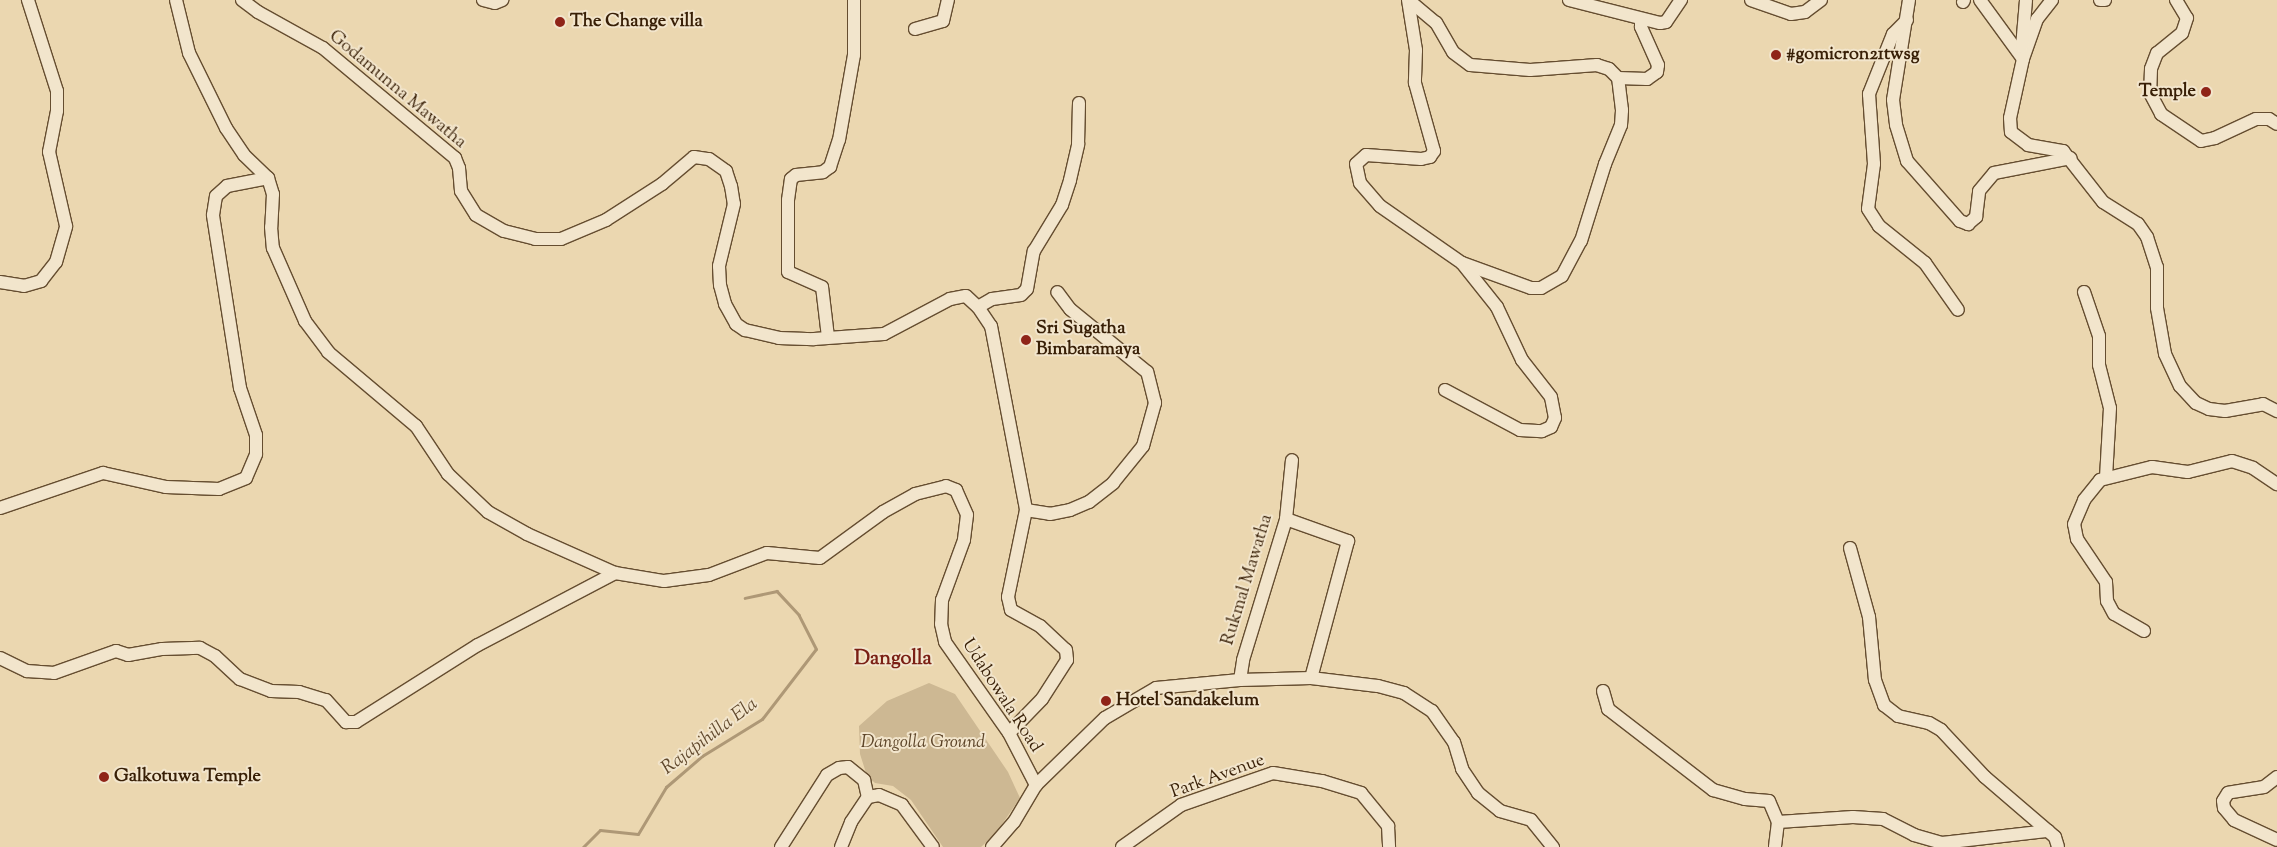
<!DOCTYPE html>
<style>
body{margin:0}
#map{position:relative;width:2277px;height:847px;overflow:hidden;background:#ebd7b0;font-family:"Sorts Mill Goudy",serif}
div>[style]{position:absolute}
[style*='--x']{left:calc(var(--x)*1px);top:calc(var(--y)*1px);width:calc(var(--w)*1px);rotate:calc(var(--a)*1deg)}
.green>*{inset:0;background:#cdb893}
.stream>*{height:3px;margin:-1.5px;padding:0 1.5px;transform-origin:1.5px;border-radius:1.5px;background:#ae9876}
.roads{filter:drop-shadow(1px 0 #654d30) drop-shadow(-1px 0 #654d30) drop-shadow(0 1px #654d30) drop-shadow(0 -1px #654d30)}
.minor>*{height:12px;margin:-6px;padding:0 6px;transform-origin:6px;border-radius:6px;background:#f2e5cc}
.dots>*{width:14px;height:14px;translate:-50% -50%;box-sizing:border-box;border:2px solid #f2e5cc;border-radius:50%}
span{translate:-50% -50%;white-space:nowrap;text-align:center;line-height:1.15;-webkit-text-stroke:4px #f2e5cc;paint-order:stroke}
.poi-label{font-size:18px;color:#381f06;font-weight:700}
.left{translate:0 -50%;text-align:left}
.right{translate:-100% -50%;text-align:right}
.street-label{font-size:18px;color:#381f06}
.park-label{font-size:18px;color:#5d4529;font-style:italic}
.water-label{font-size:19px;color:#61492d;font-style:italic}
.quarter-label{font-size:20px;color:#7a1f14;font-weight:700}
</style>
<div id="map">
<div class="green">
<div style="clip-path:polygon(929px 683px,955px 694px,1008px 772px,1020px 798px,996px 833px,981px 847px,943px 847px,911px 800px,893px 786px,875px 783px,867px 776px,860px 754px,859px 726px,887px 701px)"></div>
</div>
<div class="stream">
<div style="--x:583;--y:847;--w:24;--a:-45"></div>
<div style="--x:600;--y:830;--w:38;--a:6"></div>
<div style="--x:638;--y:834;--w:55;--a:-59.2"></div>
<div style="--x:666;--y:787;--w:48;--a:-40.7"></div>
<div style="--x:702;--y:756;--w:70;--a:-31.7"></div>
<div style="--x:762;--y:719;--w:88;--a:-52.4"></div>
<div style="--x:816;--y:649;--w:38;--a:-117"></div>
<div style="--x:799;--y:615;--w:33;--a:-133"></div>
<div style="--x:777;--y:591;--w:33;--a:168"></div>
</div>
<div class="roads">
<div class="minor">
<div style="--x:176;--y:0;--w:55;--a:76.2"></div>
<div style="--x:189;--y:53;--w:84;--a:63.7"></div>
<div style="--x:226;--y:128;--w:32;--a:56"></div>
<div style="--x:244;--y:155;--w:33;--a:44"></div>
<div style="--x:268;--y:178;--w:17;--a:73"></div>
<div style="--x:273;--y:194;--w:33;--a:93"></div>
<div style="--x:271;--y:227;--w:21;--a:85"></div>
<div style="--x:273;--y:248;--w:80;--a:66.3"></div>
<div style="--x:305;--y:321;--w:39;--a:53"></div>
<div style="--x:328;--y:352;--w:115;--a:40.1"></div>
<div style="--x:416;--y:426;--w:58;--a:56.3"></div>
<div style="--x:448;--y:474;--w:55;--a:43.5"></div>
<div style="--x:488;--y:512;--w:45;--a:29.4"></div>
<div style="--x:527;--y:534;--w:96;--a:23.9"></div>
<div style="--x:615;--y:573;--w:50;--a:9.3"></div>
<div style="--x:664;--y:581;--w:45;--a:-7.6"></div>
<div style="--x:709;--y:575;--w:62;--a:-20.8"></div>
<div style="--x:767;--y:553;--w:53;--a:5.4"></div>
<div style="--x:820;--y:558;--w:78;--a:-36.1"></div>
<div style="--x:883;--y:512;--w:37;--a:-29"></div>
<div style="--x:915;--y:494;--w:32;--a:-14"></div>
<div style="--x:946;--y:486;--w:11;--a:22"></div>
<div style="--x:956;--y:490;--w:27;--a:66"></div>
<div style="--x:967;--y:515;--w:25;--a:97"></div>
<div style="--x:964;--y:540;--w:64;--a:110.1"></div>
<div style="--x:942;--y:600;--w:24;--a:92"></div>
<div style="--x:941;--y:624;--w:18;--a:77"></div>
<div style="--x:945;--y:642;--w:111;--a:54.9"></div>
<div style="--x:1009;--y:733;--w:59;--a:62.6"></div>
<div style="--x:242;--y:0;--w:20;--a:37"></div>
<div style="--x:258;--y:12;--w:74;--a:29"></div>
<div style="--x:323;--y:48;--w:172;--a:39.8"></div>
<div style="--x:455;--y:158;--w:11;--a:68"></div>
<div style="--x:459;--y:168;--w:23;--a:85"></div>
<div style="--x:461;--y:191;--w:28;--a:58"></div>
<div style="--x:476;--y:215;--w:32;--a:30"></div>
<div style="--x:504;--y:231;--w:32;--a:14"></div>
<div style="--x:535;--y:239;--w:26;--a:0"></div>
<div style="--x:561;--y:239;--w:49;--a:-22.9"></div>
<div style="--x:606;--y:220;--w:67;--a:-32.7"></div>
<div style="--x:662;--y:184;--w:42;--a:-40.2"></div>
<div style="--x:694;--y:157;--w:15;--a:8"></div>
<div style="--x:709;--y:159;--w:21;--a:35"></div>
<div style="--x:726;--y:171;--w:16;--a:72"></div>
<div style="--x:731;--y:186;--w:18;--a:81"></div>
<div style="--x:734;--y:204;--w:64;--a:103.6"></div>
<div style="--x:719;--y:266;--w:19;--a:87"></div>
<div style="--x:720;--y:285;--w:20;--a:75"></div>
<div style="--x:725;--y:304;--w:23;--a:61"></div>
<div style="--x:736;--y:324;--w:11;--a:34"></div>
<div style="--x:745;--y:330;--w:35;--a:13"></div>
<div style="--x:779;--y:338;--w:35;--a:2"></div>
<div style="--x:814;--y:339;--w:70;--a:-4.1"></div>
<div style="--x:884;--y:334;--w:75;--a:-27.9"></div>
<div style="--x:950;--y:299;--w:16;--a:-11"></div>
<div style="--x:966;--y:296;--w:16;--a:43"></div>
<div style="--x:978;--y:307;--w:23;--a:56"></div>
<div style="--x:991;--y:326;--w:187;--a:79.2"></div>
<div style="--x:1026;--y:510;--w:89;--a:101.7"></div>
<div style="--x:1008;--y:597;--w:13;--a:77"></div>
<div style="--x:1011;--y:610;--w:33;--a:29"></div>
<div style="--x:1040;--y:626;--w:35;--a:43"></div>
<div style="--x:1066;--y:650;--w:10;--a:84"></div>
<div style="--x:1067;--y:660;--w:46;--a:122.7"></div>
<div style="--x:1042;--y:699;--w:47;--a:134.1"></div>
<div style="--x:483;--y:0;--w:12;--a:14"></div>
<div style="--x:495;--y:3;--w:8;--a:-23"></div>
<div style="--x:1408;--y:0;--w:51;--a:80.9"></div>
<div style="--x:1416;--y:50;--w:33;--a:92"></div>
<div style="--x:1415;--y:83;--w:71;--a:74.4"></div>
<div style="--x:1434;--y:151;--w:7;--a:124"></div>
<div style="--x:1430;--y:157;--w:9;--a:167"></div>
<div style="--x:1421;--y:159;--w:55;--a:-175.8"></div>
<div style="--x:1366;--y:155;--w:13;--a:138"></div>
<div style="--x:1356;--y:164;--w:19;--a:78"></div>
<div style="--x:1360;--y:183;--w:30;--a:49"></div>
<div style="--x:1380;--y:206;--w:100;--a:34.8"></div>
<div style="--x:1462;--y:263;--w:73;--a:19.9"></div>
<div style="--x:1531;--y:288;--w:10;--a:0"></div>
<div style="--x:1541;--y:288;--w:24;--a:-30"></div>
<div style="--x:1562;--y:276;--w:40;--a:-62"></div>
<div style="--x:1581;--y:241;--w:81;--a:-72.7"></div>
<div style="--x:1605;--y:164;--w:42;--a:-67.7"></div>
<div style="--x:1621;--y:125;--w:15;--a:-86"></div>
<div style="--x:1622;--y:110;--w:32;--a:-97"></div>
<div style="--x:1618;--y:78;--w:13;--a:-135"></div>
<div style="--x:1609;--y:69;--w:13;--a:-162"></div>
<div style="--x:1597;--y:65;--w:67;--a:175.7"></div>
<div style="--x:1530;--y:70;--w:60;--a:-175.2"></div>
<div style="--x:1470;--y:65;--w:21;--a:-143"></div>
<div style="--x:1453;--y:52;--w:34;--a:-120"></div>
<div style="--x:1436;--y:23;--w:35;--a:-140"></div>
<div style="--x:1569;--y:0;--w:94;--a:14.2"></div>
<div style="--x:1660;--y:23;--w:6;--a:-9"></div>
<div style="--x:1666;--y:22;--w:27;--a:-56"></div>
<div style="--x:1751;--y:0;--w:42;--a:19.3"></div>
<div style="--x:1791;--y:14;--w:14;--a:-8"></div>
<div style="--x:1805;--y:12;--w:20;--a:-37"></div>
<div style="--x:1909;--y:0;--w:101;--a:99.1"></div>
<div style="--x:1893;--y:100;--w:25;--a:83"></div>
<div style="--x:1896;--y:125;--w:38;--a:73"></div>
<div style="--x:1907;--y:161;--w:80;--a:48.5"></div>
<div style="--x:1960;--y:221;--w:9;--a:21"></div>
<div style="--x:1968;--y:224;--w:11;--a:-41"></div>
<div style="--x:1976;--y:217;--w:26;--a:-83"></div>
<div style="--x:1979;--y:191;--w:23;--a:-50"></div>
<div style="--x:1994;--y:173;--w:78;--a:-11"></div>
<div style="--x:1980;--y:0;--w:73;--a:53.9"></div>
<div style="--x:2052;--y:0;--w:24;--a:128"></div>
<div style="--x:2037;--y:19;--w:42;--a:109.3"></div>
<div style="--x:2023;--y:59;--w:60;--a:102.4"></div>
<div style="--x:2010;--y:118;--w:14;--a:86"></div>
<div style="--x:2011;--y:132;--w:21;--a:37"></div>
<div style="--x:2028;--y:145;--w:36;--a:10"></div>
<div style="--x:2063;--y:151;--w:65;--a:51.9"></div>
<div style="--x:2103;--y:202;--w:41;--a:32.2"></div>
<div style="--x:2138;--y:224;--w:16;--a:55"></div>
<div style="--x:2147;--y:237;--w:32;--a:72"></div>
<div style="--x:2157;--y:267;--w:41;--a:90"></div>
<div style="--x:2157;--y:308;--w:47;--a:80.1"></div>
<div style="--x:2165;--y:354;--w:35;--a:65"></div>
<div style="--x:2180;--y:386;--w:23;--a:47"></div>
<div style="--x:2196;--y:403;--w:14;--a:25"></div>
<div style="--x:2209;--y:409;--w:16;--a:7"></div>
<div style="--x:2225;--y:411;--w:39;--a:-10"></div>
<div style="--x:2263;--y:404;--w:16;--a:27"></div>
<div style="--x:2100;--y:0;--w:5;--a:0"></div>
<div style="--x:2176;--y:0;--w:21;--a:59"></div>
<div style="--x:2187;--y:18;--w:16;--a:108"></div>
<div style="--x:2182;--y:33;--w:32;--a:141"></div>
<div style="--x:2157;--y:53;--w:17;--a:111"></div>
<div style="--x:2151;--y:69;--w:24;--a:92"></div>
<div style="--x:2150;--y:93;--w:24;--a:62"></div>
<div style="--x:2161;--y:114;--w:48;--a:34"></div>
<div style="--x:2201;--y:141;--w:14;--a:-12"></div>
<div style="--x:2215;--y:138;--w:45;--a:-24.9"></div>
<div style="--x:2256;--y:119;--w:13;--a:0"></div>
<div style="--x:2269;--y:119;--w:9;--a:32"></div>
<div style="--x:1963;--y:2;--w:2;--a:-63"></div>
<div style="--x:1907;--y:20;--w:20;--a:135"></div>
<div style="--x:1893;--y:34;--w:65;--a:111.8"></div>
<div style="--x:1869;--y:94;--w:70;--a:85.9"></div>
<div style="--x:1874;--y:164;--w:45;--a:97.6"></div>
<div style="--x:1868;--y:209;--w:20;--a:57"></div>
<div style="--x:1879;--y:226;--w:59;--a:38.8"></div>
<div style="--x:1925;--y:263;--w:57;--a:54.9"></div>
<div style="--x:915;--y:29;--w:29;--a:-16"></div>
<div style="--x:943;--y:21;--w:22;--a:-77"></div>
<div style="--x:2022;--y:47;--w:47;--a:-85.1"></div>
<div style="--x:1618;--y:78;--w:29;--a:2"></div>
<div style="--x:1647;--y:79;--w:12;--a:-35"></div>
<div style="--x:1657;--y:72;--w:7;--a:-82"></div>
<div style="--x:1658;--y:65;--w:42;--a:-114.1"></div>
<div style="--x:1641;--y:27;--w:8;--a:-90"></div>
<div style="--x:0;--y:282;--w:24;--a:9"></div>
<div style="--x:24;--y:286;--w:18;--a:-16"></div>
<div style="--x:41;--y:281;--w:24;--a:-52"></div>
<div style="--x:56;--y:262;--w:37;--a:-74"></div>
<div style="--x:66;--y:226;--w:76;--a:-102.9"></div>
<div style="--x:49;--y:152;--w:42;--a:-79"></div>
<div style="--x:57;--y:111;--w:20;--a:-90"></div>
<div style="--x:57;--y:91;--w:96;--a:-107.7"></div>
<div style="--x:2084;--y:292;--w:46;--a:71.2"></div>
<div style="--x:2099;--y:336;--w:29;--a:90"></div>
<div style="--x:2099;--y:365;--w:44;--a:75.7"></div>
<div style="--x:2110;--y:408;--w:70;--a:93.3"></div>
<div style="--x:978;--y:307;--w:16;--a:-30"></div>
<div style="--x:992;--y:299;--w:29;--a:-8"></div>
<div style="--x:1021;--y:295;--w:8;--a:-45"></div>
<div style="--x:1027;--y:289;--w:39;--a:-80"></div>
<div style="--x:1034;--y:251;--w:54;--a:-58.7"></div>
<div style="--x:1062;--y:205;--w:26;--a:-72"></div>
<div style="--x:1070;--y:180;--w:37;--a:-77"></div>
<div style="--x:1078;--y:144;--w:41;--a:-88.6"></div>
<div style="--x:828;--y:337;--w:50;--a:-96.8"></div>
<div style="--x:822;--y:287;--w:37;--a:-156"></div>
<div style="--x:788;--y:272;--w:72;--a:-90"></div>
<div style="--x:788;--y:200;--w:21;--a:-82"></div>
<div style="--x:791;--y:179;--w:6;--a:-39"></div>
<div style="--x:796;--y:175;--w:27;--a:-6"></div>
<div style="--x:823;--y:172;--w:9;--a:-36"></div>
<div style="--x:830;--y:167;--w:28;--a:-72"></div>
<div style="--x:839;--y:140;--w:86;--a:-80"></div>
<div style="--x:854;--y:55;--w:55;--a:-90"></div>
<div style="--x:1445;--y:390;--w:85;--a:28.1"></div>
<div style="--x:1520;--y:430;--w:22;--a:3"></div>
<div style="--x:1542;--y:431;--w:10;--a:-24"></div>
<div style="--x:1551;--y:427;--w:10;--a:-66"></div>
<div style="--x:1555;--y:418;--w:21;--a:-101"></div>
<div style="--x:1551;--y:397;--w:47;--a:-128.1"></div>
<div style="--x:1522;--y:360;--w:59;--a:-115.3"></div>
<div style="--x:1497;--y:307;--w:56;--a:-128.5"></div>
<div style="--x:0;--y:508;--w:109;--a:-18.8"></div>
<div style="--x:103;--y:473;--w:65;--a:12.5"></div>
<div style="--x:166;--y:487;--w:53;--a:2.2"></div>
<div style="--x:219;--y:489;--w:29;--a:-22"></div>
<div style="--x:246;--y:478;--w:26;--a:-67"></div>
<div style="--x:256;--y:454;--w:19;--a:-90"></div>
<div style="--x:256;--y:435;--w:50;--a:-108.8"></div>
<div style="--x:240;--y:388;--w:175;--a:-98.9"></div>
<div style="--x:213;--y:215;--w:19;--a:-81"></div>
<div style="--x:216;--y:196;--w:15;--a:-42"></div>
<div style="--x:227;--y:186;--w:42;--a:-11"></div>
<div style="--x:1026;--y:510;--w:24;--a:9"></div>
<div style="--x:1050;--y:514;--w:20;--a:-11"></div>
<div style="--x:1070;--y:510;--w:21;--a:-23"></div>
<div style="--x:1089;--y:502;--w:31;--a:-38"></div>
<div style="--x:1113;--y:483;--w:48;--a:-51"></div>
<div style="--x:1143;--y:446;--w:45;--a:-74.4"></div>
<div style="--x:1155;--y:403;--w:32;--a:-104"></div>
<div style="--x:1147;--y:372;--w:99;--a:-140.7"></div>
<div style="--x:1070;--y:309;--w:21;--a:-127"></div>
<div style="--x:1286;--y:519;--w:66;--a:19.5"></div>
<div style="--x:1348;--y:541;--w:142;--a:105.1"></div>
<div style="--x:1850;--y:548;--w:72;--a:74.6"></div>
<div style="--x:1869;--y:617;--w:63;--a:84.6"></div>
<div style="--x:1875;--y:680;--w:27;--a:70"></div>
<div style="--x:1884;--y:705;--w:18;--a:38"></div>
<div style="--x:1898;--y:716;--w:32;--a:13"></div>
<div style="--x:1929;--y:723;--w:14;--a:30"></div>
<div style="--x:1941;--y:730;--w:64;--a:46.9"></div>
<div style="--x:1985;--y:777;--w:92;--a:40.6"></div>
<div style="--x:2055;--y:837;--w:10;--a:73"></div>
<div style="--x:2144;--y:631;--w:34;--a:-150"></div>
<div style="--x:2114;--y:614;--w:15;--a:-118"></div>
<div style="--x:2107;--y:601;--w:19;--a:-93"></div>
<div style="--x:2106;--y:582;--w:52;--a:-124"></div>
<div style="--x:2077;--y:539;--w:15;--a:-101"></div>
<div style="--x:2074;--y:524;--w:26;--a:-67"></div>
<div style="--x:2084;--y:500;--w:26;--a:-51"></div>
<div style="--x:2100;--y:480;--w:54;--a:-14"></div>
<div style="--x:2152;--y:467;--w:36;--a:8"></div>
<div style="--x:2188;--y:472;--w:45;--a:-14"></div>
<div style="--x:2232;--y:461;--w:22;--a:18"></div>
<div style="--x:2253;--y:468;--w:29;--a:34"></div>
<div style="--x:0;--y:658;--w:30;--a:26"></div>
<div style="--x:27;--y:671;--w:27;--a:4"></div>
<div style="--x:54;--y:673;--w:66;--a:-19.5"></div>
<div style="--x:116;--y:651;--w:13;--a:18"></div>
<div style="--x:128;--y:655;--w:35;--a:-10"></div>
<div style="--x:162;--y:649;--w:38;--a:-2"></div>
<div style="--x:200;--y:648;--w:17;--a:28"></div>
<div style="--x:215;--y:656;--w:34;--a:43"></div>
<div style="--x:240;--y:679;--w:33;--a:21"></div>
<div style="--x:271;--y:691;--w:28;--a:2"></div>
<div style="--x:299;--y:692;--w:28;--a:17"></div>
<div style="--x:326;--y:700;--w:30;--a:48"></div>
<div style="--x:346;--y:722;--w:10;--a:0"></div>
<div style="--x:356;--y:722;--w:144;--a:-32.3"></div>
<div style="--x:478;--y:645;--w:155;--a:-27.7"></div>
<div style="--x:1240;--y:680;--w:20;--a:-81"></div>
<div style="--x:1243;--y:660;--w:147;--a:-73"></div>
<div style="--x:1286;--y:519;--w:59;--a:-84.2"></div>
<div style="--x:1603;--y:691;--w:19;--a:74"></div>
<div style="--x:1608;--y:709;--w:133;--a:37.6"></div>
<div style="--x:1713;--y:790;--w:33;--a:16"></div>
<div style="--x:1745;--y:799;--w:24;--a:5"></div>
<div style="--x:1769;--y:801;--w:23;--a:67"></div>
<div style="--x:1778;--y:822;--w:25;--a:97"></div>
<div style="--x:2277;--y:777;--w:16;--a:142"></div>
<div style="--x:2264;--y:787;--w:36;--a:171"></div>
<div style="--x:2228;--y:793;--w:9;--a:122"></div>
<div style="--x:2223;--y:801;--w:7;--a:82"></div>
<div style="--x:2224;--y:808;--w:16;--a:50"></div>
<div style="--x:2234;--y:820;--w:47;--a:24.9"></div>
<div style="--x:1778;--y:822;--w:75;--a:-3.8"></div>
<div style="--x:1853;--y:817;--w:30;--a:4"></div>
<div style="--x:1883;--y:819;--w:35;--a:27"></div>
<div style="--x:1914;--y:835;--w:29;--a:16"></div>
<div style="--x:1942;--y:843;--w:107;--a:-6.5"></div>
<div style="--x:781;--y:847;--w:85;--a:-57.4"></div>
<div style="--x:827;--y:775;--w:14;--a:-30"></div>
<div style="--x:839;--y:768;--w:9;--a:-6"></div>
<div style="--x:848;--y:767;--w:21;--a:39"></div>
<div style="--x:864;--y:780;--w:17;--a:77"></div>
<div style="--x:841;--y:847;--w:27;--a:-68"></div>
<div style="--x:851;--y:822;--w:30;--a:-56"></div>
<div style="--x:868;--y:797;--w:11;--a:-10"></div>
<div style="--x:879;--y:795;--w:25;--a:23"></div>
<div style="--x:902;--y:805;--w:52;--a:53.6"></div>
<div style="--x:992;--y:847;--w:33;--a:-49"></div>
<div style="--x:1014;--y:822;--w:43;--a:-59.3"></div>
<div style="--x:1036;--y:785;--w:96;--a:-44.2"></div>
<div style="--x:1105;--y:718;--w:59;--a:-30.5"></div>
<div style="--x:1156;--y:688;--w:84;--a:-5.4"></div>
<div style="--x:1240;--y:680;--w:71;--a:-1.6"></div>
<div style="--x:1311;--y:678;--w:67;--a:6.8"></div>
<div style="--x:1378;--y:686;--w:27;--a:15"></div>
<div style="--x:1404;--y:693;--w:33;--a:33"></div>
<div style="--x:1432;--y:711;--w:38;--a:55"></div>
<div style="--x:1454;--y:742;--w:28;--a:73"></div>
<div style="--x:1462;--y:769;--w:29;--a:56"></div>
<div style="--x:1478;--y:793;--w:28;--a:39"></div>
<div style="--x:1500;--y:811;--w:32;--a:16"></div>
<div style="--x:1531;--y:820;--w:35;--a:51"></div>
<div style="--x:1122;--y:847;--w:72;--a:-35.4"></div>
<div style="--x:1181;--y:805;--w:97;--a:-19.2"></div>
<div style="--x:1273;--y:773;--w:50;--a:9.3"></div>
<div style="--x:1322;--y:781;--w:41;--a:17.1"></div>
<div style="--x:1361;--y:793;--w:43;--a:50.7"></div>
<div style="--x:1388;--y:826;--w:21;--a:87"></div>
</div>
</div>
<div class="dots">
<div style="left:560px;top:22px;background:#8f2418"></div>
<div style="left:1776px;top:55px;background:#8f2418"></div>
<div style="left:2206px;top:92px;background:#8f2418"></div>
<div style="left:1026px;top:340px;background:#8f2418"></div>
<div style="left:1106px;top:701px;background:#8f2418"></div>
<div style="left:104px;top:777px;background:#8f2418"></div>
</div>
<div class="poi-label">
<span class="left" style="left:570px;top:22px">The Change villa</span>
<span class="left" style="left:1786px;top:55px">#gomicron21twsg</span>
<span class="right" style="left:2196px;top:92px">Temple</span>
<span class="left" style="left:1036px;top:340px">Sri Sugatha<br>Bimbaramaya</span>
<span class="left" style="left:1116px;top:701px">Hotel Sandakelum</span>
<span class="left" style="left:114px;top:777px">Galkotuwa Temple</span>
</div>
<div class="street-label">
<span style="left:397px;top:90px;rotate:40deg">Godamunna Mawatha</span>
<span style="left:1248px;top:580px;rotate:-73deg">Rukmal Mawatha</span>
<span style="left:1001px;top:696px;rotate:57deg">Udabowala Road</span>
<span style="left:1218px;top:777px;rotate:-20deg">Park Avenue</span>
</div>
<div class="park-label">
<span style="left:923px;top:743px">Dangolla Ground</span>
</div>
<div class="water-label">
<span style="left:710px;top:737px;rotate:-37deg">Rajapihilla Ela</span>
</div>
<div class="quarter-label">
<span style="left:893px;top:659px">Dangolla</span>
</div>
</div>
